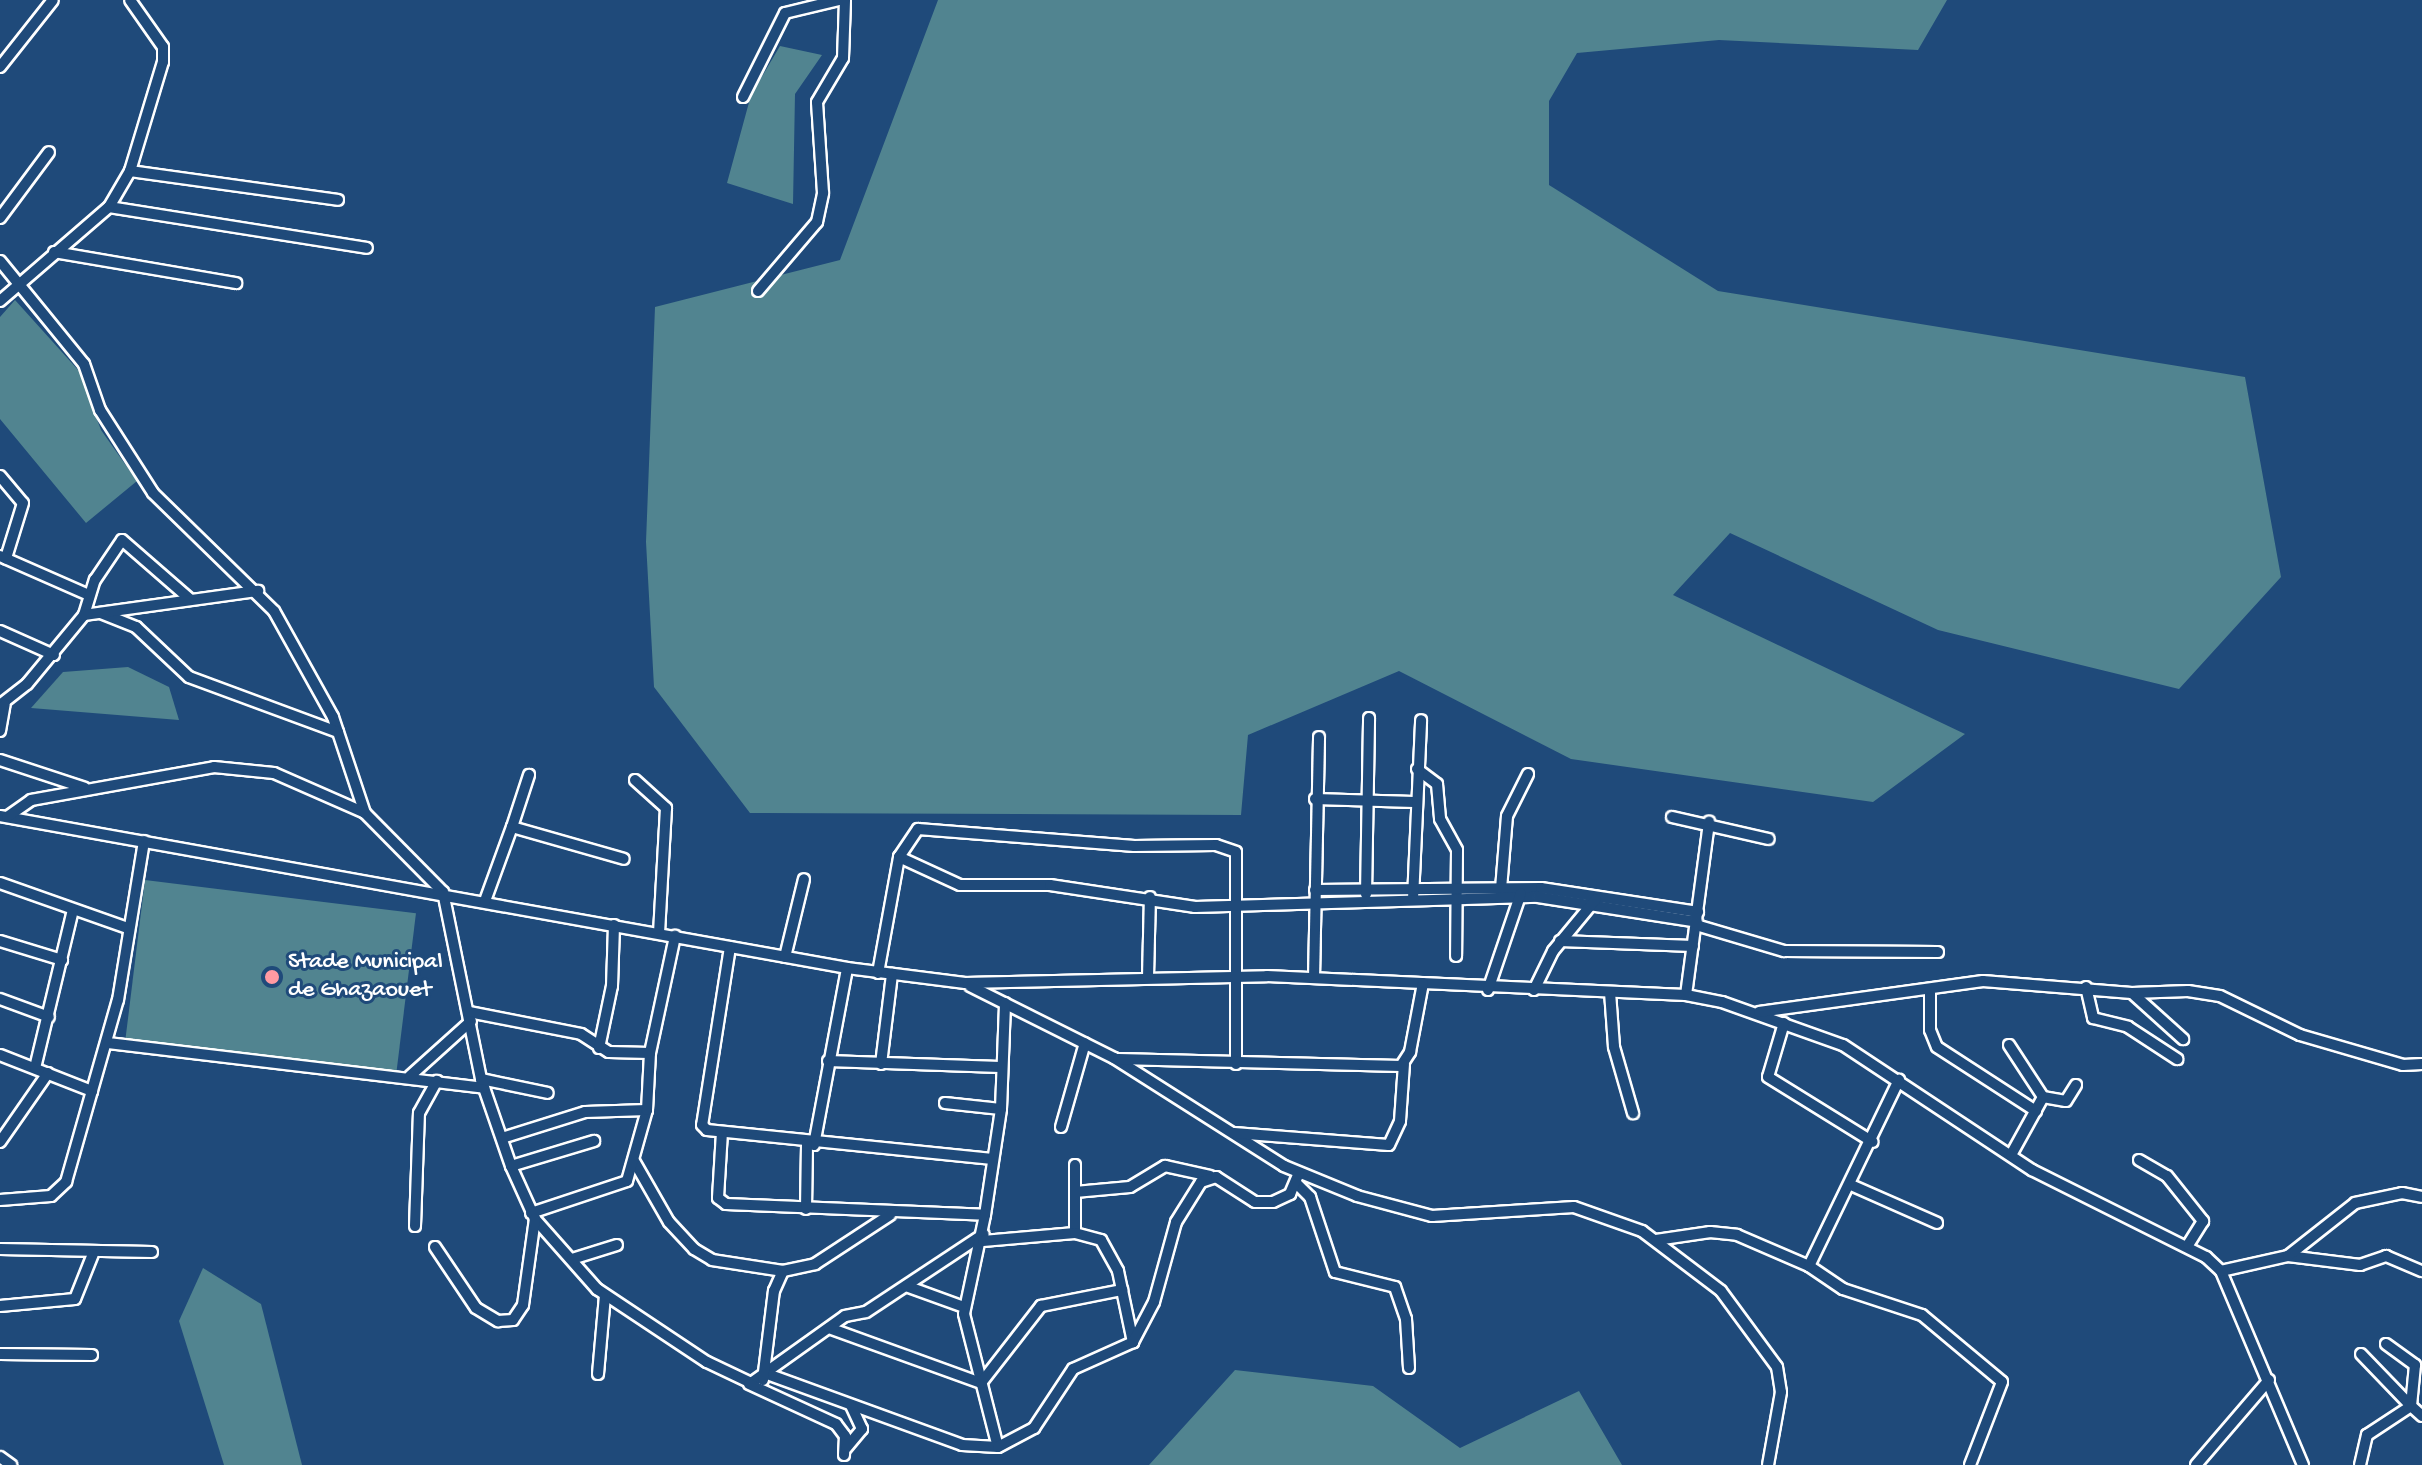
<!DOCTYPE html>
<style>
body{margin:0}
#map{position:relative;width:2422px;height:1465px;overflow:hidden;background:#1f4a7a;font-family:"Gochi Hand",sans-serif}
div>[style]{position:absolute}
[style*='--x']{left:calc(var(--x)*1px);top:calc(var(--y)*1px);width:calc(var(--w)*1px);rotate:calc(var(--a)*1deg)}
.green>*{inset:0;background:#518490;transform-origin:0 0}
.roads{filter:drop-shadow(2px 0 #fff) drop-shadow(-2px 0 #fff) drop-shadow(0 2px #fff) drop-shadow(0 -2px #fff)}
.minor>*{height:10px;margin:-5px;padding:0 5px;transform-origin:5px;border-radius:5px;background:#1f4a7a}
.dots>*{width:22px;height:22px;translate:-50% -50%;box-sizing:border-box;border:4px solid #1f4a7a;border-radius:50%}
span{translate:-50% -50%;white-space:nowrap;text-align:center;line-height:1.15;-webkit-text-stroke:6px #1f4a7a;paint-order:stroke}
.poi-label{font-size:24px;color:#fff}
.left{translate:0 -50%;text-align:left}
</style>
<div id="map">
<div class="green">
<div style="clip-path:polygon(938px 0,1947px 0,1918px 50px,1719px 40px,1577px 53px,1549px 101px,1549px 185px,1718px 291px,2245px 377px,2281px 577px,2179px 689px,1938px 630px,1730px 533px,1673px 595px,1965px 734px,1873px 802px,1571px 759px,1399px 671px,1248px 735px,1241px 815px,750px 813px,654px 687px,646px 542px,655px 307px,840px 260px)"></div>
<div style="clip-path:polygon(780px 46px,822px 55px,795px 94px,793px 204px,727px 183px,751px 95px)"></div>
<div style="clip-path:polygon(15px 300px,79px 371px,101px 430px,137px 481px,86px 523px,0 419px,0 317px)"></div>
<div style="clip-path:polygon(128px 667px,169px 687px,179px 720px,31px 708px,63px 672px)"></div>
<div style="left:145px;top:880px;width:273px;height:162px;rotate:7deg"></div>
<div style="clip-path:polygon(203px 1268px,261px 1304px,302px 1465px,224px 1465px,179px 1321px)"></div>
<div style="clip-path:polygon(1235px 1370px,1373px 1386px,1460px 1448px,1579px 1391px,1622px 1465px,1149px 1465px)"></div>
</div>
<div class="roads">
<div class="minor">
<div style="--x:0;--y:67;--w:85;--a:-51.7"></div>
<div style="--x:743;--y:97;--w:94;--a:-63.4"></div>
<div style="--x:785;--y:13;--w:56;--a:-13.5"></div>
<div style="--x:130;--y:171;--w:210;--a:7.9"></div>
<div style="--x:109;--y:207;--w:261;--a:9"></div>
<div style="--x:0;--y:218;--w:82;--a:-53.4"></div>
<div style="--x:54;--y:252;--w:185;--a:9.7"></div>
<div style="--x:0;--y:261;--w:133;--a:50.8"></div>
<div style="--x:84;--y:364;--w:49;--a:70.8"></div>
<div style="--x:100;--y:410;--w:98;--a:57.4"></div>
<div style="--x:153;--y:493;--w:169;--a:44.3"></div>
<div style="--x:274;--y:611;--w:121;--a:60.9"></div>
<div style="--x:333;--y:717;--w:101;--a:71.6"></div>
<div style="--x:365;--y:813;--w:111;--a:45.4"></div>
<div style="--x:443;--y:892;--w:191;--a:78.5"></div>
<div style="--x:481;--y:1079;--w:92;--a:71"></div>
<div style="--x:511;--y:1166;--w:58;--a:65.6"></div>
<div style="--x:535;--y:1219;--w:94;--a:48.5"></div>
<div style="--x:597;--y:1289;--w:132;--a:33.6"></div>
<div style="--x:707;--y:1362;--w:49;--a:25.5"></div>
<div style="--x:751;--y:1383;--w:115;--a:-35.5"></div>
<div style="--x:845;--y:1316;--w:21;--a:-11"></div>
<div style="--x:866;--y:1312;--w:141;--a:-33.5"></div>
<div style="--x:758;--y:291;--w:91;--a:-49.5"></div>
<div style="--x:817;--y:222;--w:30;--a:-78"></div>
<div style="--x:823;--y:193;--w:91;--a:-93.8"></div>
<div style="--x:817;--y:102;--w:51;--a:-59.4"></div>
<div style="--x:843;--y:58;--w:58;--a:-88"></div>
<div style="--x:0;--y:301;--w:144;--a:-40.8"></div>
<div style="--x:109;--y:207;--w:42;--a:-59.7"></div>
<div style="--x:130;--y:171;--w:114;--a:-73.2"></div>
<div style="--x:163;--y:62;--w:15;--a:-90"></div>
<div style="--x:163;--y:47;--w:57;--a:-125.1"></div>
<div style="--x:0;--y:476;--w:35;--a:50"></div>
<div style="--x:23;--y:503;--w:58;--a:107.2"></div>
<div style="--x:0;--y:556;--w:97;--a:23.7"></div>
<div style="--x:101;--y:613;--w:38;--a:22"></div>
<div style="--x:136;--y:627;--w:73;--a:43.3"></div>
<div style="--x:189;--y:677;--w:159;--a:20.3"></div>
<div style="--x:84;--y:615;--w:37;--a:-73"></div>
<div style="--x:95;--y:580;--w:48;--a:-56"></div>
<div style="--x:122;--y:540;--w:91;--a:41"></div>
<div style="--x:0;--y:631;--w:59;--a:24"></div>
<div style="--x:0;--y:705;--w:34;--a:-38"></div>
<div style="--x:27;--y:684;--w:89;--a:-50.4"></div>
<div style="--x:84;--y:615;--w:176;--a:-7.9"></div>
<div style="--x:0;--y:731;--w:27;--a:-80"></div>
<div style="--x:0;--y:760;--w:89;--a:18.2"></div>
<div style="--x:1417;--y:769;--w:25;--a:37"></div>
<div style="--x:1437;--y:784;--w:35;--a:85"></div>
<div style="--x:1440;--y:819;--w:35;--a:61"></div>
<div style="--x:1457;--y:850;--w:106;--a:90.5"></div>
<div style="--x:635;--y:780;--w:42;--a:42.1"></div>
<div style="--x:666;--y:808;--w:125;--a:93.2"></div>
<div style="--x:1315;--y:799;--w:99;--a:1.7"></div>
<div style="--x:0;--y:816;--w:861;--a:10.17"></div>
<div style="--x:847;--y:968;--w:119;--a:7.2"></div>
<div style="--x:965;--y:983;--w:302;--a:-1.3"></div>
<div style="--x:1267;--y:976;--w:419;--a:2.6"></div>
<div style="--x:1686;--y:995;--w:37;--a:11"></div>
<div style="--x:1722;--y:1002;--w:128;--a:19.6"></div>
<div style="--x:1843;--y:1045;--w:227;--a:33.5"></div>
<div style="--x:2032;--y:1170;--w:195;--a:26.6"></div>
<div style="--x:2206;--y:1257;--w:21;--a:43"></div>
<div style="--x:2221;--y:1271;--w:211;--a:67.1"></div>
<div style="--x:7;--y:817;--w:29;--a:-35"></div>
<div style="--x:31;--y:800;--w:186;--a:-10.2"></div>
<div style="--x:214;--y:767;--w:60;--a:5.7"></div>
<div style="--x:274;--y:773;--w:99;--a:23.7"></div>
<div style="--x:1672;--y:817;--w:99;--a:12.8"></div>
<div style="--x:512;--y:827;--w:55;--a:-71.9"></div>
<div style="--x:899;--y:857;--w:34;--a:-56"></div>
<div style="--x:918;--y:829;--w:217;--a:4.5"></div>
<div style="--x:1134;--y:846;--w:82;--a:-0.7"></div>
<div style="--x:1216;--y:845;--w:21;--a:19"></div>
<div style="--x:1236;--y:852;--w:212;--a:90"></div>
<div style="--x:0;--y:883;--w:136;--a:19.4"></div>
<div style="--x:1501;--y:889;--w:73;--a:-85.3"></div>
<div style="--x:1507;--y:816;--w:47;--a:-63.4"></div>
<div style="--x:1315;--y:890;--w:226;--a:-0.5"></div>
<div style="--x:1541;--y:888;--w:159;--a:8.7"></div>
<div style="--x:1366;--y:894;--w:176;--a:-89"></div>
<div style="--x:1413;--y:899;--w:179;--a:-87.4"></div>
<div style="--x:485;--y:901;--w:79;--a:-70"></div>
<div style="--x:512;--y:827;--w:116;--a:15.9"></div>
<div style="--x:1696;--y:925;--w:92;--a:16.5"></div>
<div style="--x:1784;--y:951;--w:154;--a:0.4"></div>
<div style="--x:0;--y:941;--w:65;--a:17"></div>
<div style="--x:1560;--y:941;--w:133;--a:2.2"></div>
<div style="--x:730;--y:947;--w:180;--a:98.9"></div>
<div style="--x:702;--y:1125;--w:7;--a:45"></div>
<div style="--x:707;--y:1130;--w:287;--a:5.8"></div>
<div style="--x:785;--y:957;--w:80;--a:-76.3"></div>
<div style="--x:878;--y:973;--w:118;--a:-79.7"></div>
<div style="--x:899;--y:857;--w:67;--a:24.7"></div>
<div style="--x:960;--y:885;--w:90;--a:0"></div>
<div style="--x:1050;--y:885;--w:147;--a:8.6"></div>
<div style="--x:1195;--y:907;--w:343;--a:-1.7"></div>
<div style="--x:1538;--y:897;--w:161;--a:8.9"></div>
<div style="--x:1148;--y:977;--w:80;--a:-88.6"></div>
<div style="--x:1314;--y:978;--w:241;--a:-88.8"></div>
<div style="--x:970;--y:986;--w:161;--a:26.6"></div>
<div style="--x:1114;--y:1058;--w:201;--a:32.4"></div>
<div style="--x:1284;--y:1166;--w:79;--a:22.3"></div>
<div style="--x:1357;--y:1196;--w:78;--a:14.9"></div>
<div style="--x:1432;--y:1216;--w:142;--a:-3.6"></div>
<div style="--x:1574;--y:1207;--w:72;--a:19.4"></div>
<div style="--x:1642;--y:1231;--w:99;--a:37.2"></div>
<div style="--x:1721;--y:1291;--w:94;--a:53.6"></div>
<div style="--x:1777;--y:1367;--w:25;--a:81"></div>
<div style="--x:1781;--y:1392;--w:74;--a:100.1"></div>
<div style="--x:2086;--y:987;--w:32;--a:77"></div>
<div style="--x:2093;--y:1018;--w:36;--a:14"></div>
<div style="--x:2128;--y:1027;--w:59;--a:33.1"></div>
<div style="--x:1488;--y:990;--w:102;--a:-71.2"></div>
<div style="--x:1534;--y:990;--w:43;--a:-64"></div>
<div style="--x:1553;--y:951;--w:67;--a:-50.4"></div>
<div style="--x:1610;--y:992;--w:55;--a:85.8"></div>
<div style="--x:1614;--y:1047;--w:69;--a:73.9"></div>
<div style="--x:1930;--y:993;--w:37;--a:90"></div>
<div style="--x:1930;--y:1030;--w:18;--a:68"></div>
<div style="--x:1937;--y:1047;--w:118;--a:32.9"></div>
<div style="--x:2132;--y:993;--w:69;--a:42"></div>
<div style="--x:1686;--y:995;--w:175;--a:-82.4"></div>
<div style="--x:0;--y:999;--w:52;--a:20.2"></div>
<div style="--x:469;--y:1012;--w:114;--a:11.1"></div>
<div style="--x:581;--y:1034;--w:33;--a:33"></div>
<div style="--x:609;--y:1052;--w:41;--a:1.4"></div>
<div style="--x:1759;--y:1012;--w:226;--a:-7.9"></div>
<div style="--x:1983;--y:981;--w:149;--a:4.6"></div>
<div style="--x:2132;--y:993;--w:56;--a:-2"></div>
<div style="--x:2188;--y:991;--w:32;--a:9"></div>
<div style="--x:2220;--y:996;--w:89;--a:26"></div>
<div style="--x:2300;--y:1035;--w:107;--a:16.2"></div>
<div style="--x:2403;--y:1065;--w:19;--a:-3"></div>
<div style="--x:1784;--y:1023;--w:56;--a:106.5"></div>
<div style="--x:1768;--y:1077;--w:123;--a:31.8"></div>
<div style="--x:108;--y:1043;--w:379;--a:6.8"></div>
<div style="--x:2009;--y:1045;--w:62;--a:56.8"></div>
<div style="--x:599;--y:1048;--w:63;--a:-78.2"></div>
<div style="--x:612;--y:986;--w:61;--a:-88.1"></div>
<div style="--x:0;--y:1055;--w:99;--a:21.4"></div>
<div style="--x:1118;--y:1059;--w:283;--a:1.4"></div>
<div style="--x:1401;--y:1066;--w:17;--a:-57"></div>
<div style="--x:1410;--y:1052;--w:70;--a:-79.3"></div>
<div style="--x:828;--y:1061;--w:172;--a:2"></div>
<div style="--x:881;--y:1064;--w:91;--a:-83"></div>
<div style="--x:35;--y:1068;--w:163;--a:-76.5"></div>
<div style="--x:410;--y:1076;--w:82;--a:-42"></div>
<div style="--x:481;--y:1079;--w:68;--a:11.8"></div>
<div style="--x:945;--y:1103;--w:56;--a:6.1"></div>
<div style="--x:1061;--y:1127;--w:87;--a:-74.1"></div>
<div style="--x:722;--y:1132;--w:66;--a:93.5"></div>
<div style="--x:718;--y:1198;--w:10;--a:37"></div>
<div style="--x:726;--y:1204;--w:259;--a:2.4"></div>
<div style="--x:985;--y:1215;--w:107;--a:-81.4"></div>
<div style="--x:1001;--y:1109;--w:106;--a:-87.8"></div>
<div style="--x:1234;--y:1133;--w:155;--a:4.4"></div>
<div style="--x:1389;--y:1145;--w:26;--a:-65"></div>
<div style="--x:1400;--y:1121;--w:57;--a:-86"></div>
<div style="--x:502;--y:1138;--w:87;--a:-17.4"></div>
<div style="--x:585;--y:1112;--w:62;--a:-1.8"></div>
<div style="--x:0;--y:1142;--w:84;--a:-55.2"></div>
<div style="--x:814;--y:1145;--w:180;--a:-79.4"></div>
<div style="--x:2011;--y:1155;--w:66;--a:-61.1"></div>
<div style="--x:2043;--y:1097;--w:23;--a:10"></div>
<div style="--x:2066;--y:1101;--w:19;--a:-58"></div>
<div style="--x:2139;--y:1160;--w:32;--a:30"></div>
<div style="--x:2167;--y:1176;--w:58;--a:51.3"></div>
<div style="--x:2203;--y:1221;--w:28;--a:122"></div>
<div style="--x:634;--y:1161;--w:70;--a:60.2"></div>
<div style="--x:669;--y:1222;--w:37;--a:47"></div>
<div style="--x:694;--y:1249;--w:21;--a:31"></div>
<div style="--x:712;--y:1260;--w:72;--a:8.8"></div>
<div style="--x:511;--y:1166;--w:87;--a:-16.8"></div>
<div style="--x:1296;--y:1183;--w:20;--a:45"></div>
<div style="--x:1310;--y:1197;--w:79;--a:71.6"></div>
<div style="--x:1335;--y:1272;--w:62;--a:14"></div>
<div style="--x:1395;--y:1287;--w:34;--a:71"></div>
<div style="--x:1406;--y:1319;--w:49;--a:86.5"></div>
<div style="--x:1851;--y:1185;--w:94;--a:23.8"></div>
<div style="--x:1075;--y:1192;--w:55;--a:-5.2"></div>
<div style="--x:1130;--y:1187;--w:41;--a:-31"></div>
<div style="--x:1165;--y:1166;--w:46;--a:12.5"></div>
<div style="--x:0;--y:1200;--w:51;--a:-4.5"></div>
<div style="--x:51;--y:1196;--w:21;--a:-43"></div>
<div style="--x:66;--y:1182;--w:189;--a:-74.1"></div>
<div style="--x:118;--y:1000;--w:161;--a:-80.7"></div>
<div style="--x:806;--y:1209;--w:65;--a:-89.1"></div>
<div style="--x:531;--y:1213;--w:101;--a:-18.4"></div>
<div style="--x:627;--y:1181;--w:74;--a:-74.3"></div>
<div style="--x:647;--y:1110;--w:57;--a:-87"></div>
<div style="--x:650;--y:1053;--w:120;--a:-77.9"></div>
<div style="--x:985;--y:1215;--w:101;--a:102"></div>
<div style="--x:964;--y:1314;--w:137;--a:75.7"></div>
<div style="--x:415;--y:1226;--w:113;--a:-88"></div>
<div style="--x:419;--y:1113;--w:37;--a:-61"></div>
<div style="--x:1075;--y:1233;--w:68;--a:-90"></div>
<div style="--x:1656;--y:1240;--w:55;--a:-8.4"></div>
<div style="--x:1710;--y:1232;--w:27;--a:6"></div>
<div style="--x:1737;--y:1235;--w:78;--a:23.3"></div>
<div style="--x:1809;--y:1266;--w:41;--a:34.1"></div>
<div style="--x:1843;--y:1289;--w:83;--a:18.2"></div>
<div style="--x:1922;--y:1315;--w:104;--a:39.9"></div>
<div style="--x:2002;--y:1382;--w:89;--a:111.1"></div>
<div style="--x:983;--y:1241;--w:92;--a:-5"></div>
<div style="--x:1075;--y:1233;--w:27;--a:15"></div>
<div style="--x:1101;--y:1240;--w:35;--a:61"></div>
<div style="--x:1118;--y:1271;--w:73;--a:78.1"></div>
<div style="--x:435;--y:1247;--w:73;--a:56.1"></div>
<div style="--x:476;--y:1308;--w:26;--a:31"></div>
<div style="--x:498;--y:1321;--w:15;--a:-4"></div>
<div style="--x:513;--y:1320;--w:18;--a:-56"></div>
<div style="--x:523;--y:1305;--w:87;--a:-82.1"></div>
<div style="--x:0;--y:1249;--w:152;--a:1.1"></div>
<div style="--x:2288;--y:1256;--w:73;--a:7.1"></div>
<div style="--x:2360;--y:1265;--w:28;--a:-19"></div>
<div style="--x:2386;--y:1256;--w:39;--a:23"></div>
<div style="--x:572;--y:1259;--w:47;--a:-17.3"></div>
<div style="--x:1809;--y:1266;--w:207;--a:-64.2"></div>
<div style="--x:2221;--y:1271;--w:69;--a:-12.6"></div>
<div style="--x:2288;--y:1256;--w:85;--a:-38.3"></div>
<div style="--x:2355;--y:1203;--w:48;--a:-12"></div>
<div style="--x:2402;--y:1193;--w:20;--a:11"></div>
<div style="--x:906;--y:1286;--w:62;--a:19.9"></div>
<div style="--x:0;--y:1306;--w:75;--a:-5.3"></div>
<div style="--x:75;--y:1299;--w:48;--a:-68.2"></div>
<div style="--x:829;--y:1328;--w:162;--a:19.9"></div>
<div style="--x:981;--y:1383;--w:98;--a:-52.1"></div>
<div style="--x:1041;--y:1306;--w:83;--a:-11.2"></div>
<div style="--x:2386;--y:1344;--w:36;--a:36"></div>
<div style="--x:2415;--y:1365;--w:41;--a:95.6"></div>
<div style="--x:2411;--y:1406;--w:15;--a:42"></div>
<div style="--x:0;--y:1354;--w:92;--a:0.6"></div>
<div style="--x:598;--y:1374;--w:79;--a:-84.9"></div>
<div style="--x:770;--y:1375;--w:204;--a:20"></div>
<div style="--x:962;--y:1445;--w:36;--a:3"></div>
<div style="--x:998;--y:1447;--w:41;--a:-27.8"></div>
<div style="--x:1034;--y:1428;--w:71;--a:-56.5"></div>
<div style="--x:1073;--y:1369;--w:66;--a:-24.2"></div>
<div style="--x:1133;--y:1342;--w:45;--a:-62.3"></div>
<div style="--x:1154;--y:1302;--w:83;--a:-74.6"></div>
<div style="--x:1176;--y:1222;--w:47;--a:-58"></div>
<div style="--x:1201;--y:1182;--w:16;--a:-18"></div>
<div style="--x:1216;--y:1177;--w:46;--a:32.7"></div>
<div style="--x:1255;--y:1202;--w:18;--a:0"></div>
<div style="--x:1273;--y:1202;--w:19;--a:-25"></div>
<div style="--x:1290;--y:1194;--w:23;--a:-67"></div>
<div style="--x:763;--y:1380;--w:90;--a:-83"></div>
<div style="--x:774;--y:1291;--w:22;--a:-66"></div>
<div style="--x:783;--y:1271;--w:33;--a:-12"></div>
<div style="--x:815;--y:1264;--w:90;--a:-33.2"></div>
<div style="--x:749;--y:1384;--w:96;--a:24.7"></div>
<div style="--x:836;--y:1424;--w:15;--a:53"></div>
<div style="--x:845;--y:1436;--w:19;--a:93"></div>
<div style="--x:846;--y:1448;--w:25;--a:-50"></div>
<div style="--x:862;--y:1429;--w:26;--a:-115"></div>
<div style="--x:0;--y:1457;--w:14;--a:36"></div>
<div style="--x:2196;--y:1465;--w:112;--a:-49.3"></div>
<div style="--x:2360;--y:1465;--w:31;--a:-77"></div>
<div style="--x:2367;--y:1435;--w:53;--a:-33.4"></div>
<div style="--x:2411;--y:1406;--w:72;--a:-133.9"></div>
</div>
</div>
<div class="dots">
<div style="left:272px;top:977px;background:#ff9aa2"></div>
</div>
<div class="poi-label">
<span class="left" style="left:288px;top:977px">Stade Municipal<br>de Ghazaouet</span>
</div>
</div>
